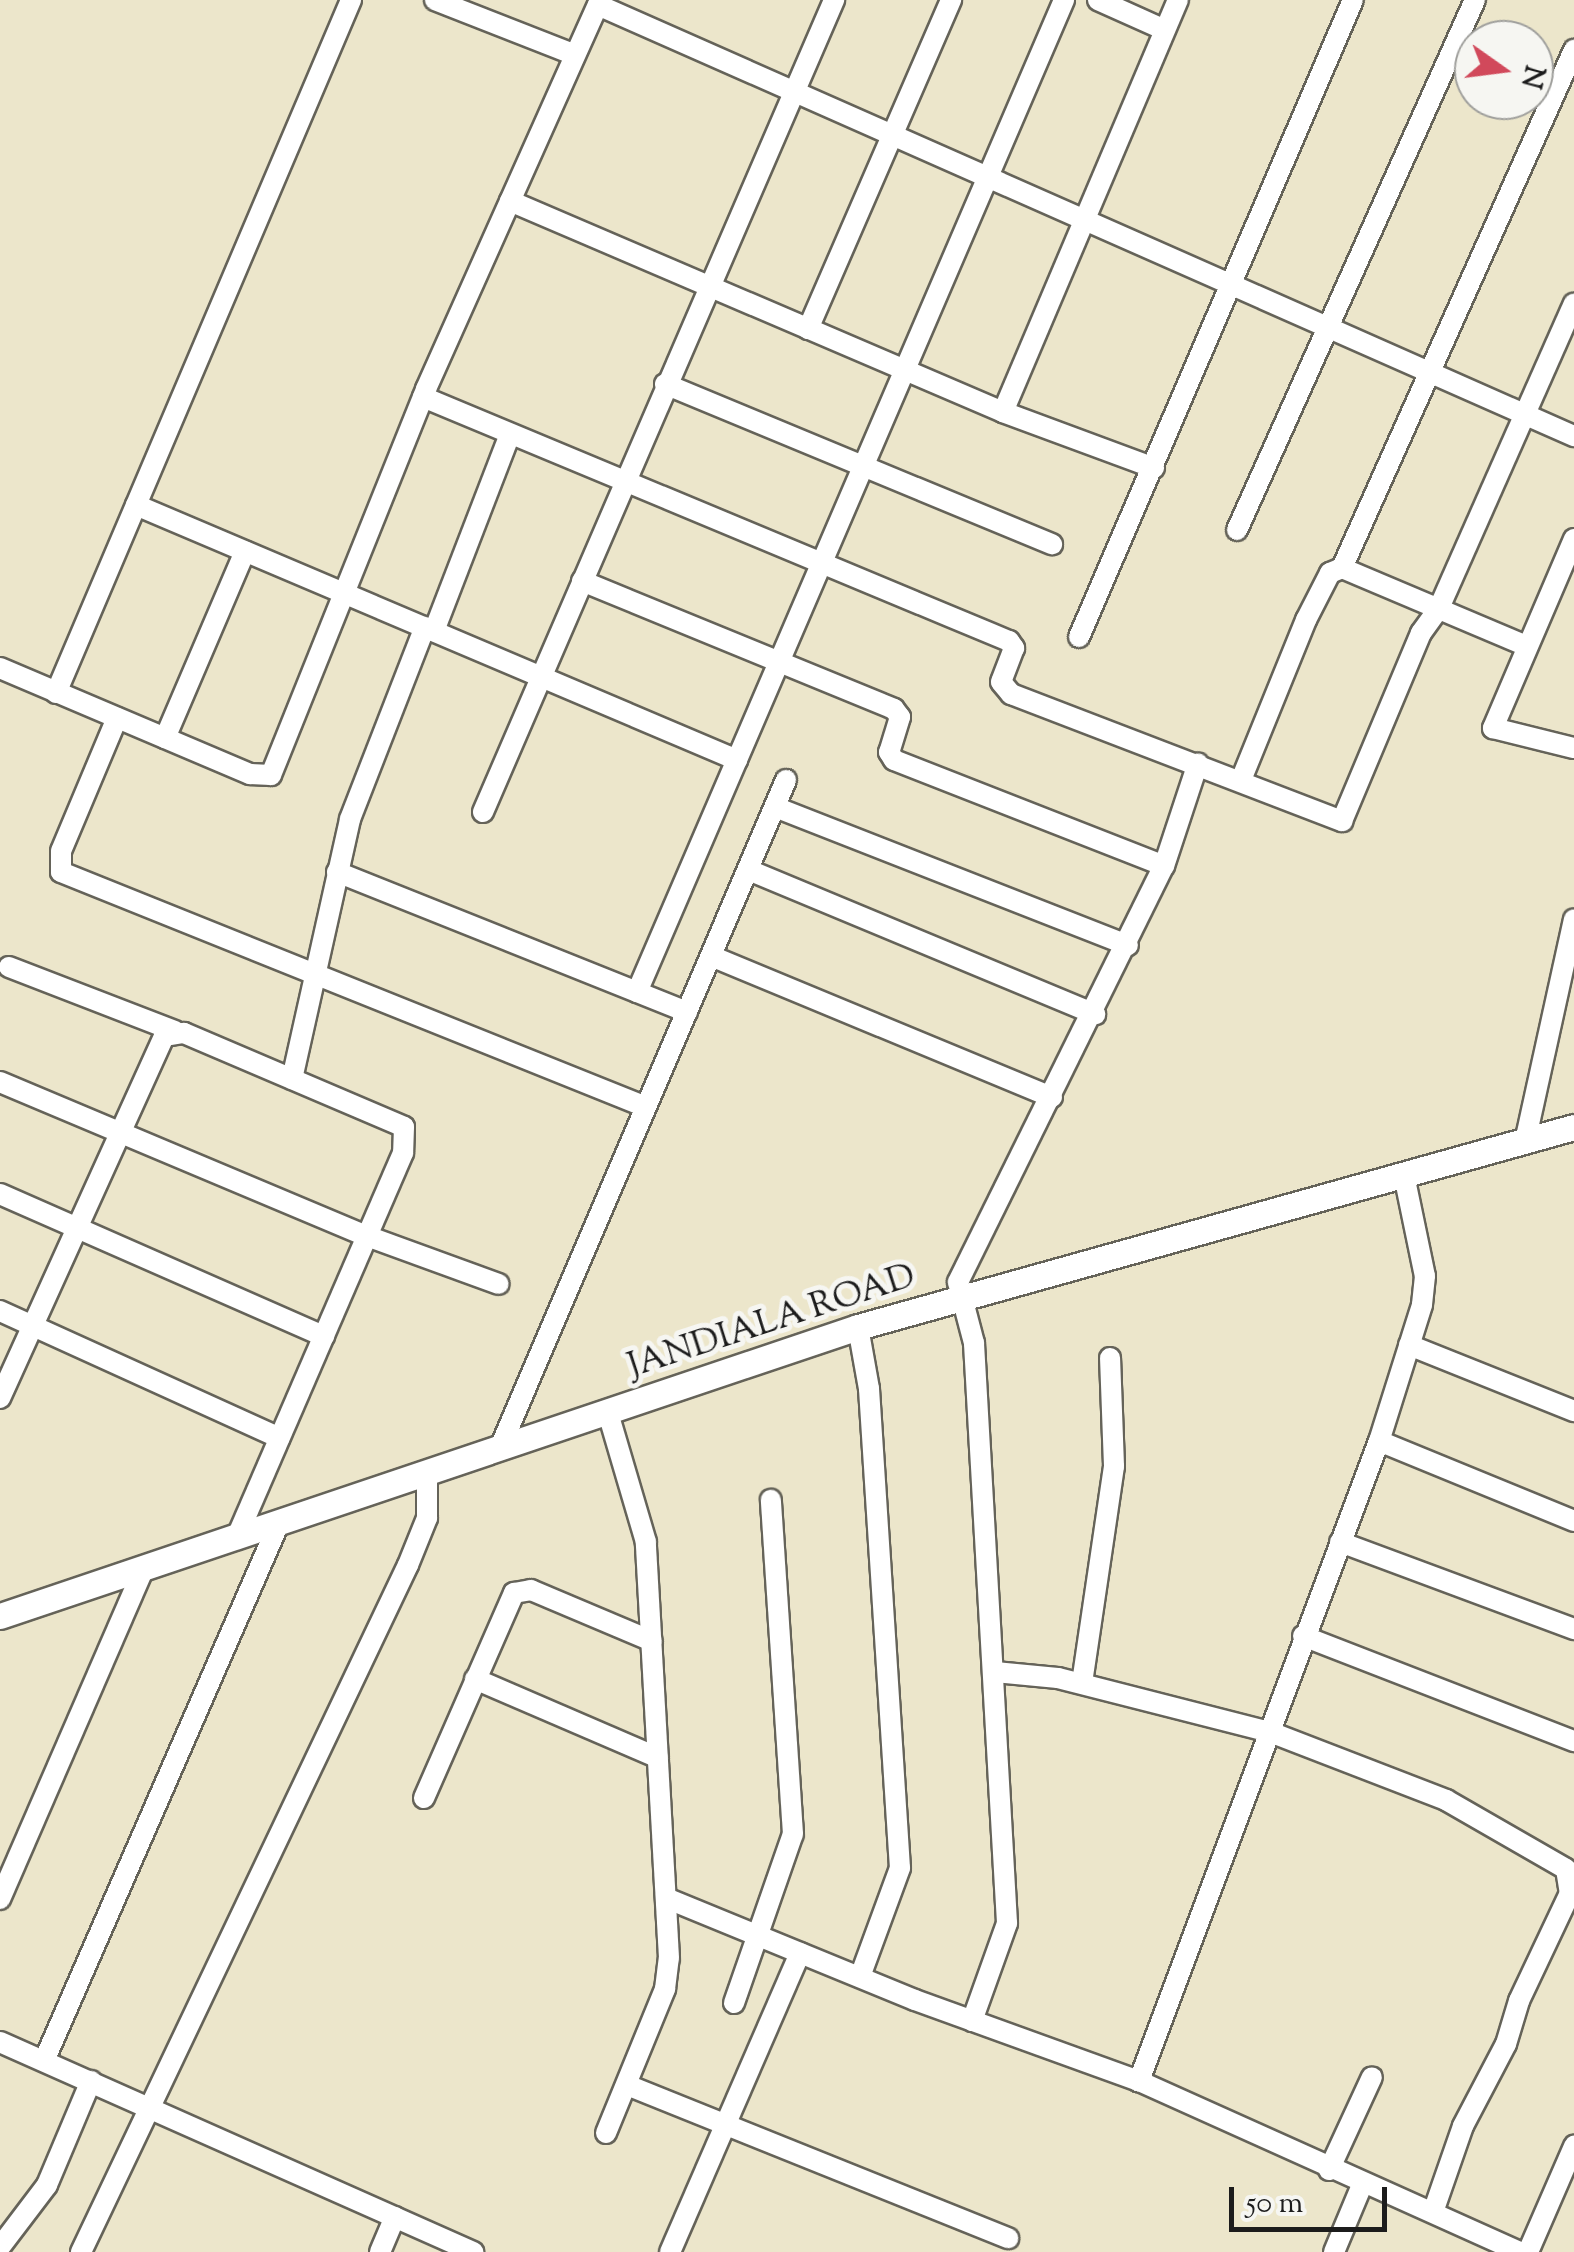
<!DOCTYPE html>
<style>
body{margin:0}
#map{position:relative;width:1574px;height:2252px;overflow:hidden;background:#ece6cb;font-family:"Sorts Mill Goudy",serif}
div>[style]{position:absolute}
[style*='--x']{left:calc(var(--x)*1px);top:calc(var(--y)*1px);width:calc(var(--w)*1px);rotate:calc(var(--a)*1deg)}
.roads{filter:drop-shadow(2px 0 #656359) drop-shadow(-2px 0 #656359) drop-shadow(0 2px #656359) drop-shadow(0 -2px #656359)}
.minor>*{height:20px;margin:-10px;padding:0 10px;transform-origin:10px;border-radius:10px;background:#fff}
.tertiary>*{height:25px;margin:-12.5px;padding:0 12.5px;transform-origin:12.5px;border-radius:12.5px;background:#fff}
span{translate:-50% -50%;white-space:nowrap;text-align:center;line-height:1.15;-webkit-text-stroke:10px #f6f6f2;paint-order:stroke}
.street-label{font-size:35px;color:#1c1c1c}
.north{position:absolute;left:1454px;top:20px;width:100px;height:100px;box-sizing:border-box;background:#f6f6f2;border:2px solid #9f9f9c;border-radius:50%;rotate:104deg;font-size:28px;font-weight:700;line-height:40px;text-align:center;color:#1c1c1c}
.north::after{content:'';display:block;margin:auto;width:35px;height:45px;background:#d1495b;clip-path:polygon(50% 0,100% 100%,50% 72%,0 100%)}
.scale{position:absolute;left:1229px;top:2187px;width:158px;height:45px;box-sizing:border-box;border:5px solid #1c1c1c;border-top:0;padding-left:12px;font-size:30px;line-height:35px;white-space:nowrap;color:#1c1c1c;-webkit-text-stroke:8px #f6f6f2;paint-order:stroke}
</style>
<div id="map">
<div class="roads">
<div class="minor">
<div style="--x:435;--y:0;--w:150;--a:21.4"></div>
<div style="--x:1098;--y:0;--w:73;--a:24.1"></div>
<div style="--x:598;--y:5;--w:1067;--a:23.83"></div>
<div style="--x:510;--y:201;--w:536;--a:23.17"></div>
<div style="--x:1003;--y:412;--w:161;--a:20.3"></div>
<div style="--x:808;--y:329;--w:359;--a:-66.5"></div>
<div style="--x:665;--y:384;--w:419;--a:22.5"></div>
<div style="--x:423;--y:397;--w:635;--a:22.61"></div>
<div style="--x:1009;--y:641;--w:9;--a:54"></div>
<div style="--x:1014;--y:648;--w:36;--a:111"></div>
<div style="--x:1001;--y:682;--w:16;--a:50"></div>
<div style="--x:1011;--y:694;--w:355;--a:21"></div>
<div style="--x:1342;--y:821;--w:204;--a:-67.2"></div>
<div style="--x:1421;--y:633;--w:31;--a:-54"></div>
<div style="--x:1439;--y:608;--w:333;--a:-66.1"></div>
<div style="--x:1003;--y:412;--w:448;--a:-67"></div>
<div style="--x:136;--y:505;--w:653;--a:22.99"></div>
<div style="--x:1237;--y:530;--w:581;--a:-65.82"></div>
<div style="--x:1574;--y:539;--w:206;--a:113.2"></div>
<div style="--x:1493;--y:728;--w:83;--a:13.9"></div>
<div style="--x:1342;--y:568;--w:201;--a:22.9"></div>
<div style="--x:582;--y:581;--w:337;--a:22.3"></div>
<div style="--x:894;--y:709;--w:10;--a:53"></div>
<div style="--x:900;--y:717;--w:37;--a:107"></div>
<div style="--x:889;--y:752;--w:9;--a:58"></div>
<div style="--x:894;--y:760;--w:290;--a:21.4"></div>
<div style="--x:434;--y:631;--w:211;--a:-68.9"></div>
<div style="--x:1079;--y:637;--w:693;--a:-66.73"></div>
<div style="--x:0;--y:668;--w:272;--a:23"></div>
<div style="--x:250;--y:774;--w:21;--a:3"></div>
<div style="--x:271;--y:775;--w:416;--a:-68.1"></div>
<div style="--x:426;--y:389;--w:426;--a:-65.9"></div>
<div style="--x:56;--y:693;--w:753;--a:-66.94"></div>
<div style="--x:117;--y:718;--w:144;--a:112.8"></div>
<div style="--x:61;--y:851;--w:21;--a:90"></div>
<div style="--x:61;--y:872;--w:630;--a:21.89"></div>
<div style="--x:165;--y:738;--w:203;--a:-66.8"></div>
<div style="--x:1241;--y:780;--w:173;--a:-67.9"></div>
<div style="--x:1306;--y:620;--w:53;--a:-62.9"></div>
<div style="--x:1330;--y:573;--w:13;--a:-23"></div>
<div style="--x:1342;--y:568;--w:568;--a:-65.87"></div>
<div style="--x:775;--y:807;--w:379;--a:21.4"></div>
<div style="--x:483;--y:812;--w:885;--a:-66.62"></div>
<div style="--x:751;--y:871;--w:373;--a:22.6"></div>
<div style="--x:337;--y:872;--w:377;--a:21.8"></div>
<div style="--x:711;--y:956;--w:369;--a:22.5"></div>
<div style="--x:9;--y:967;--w:178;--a:21.1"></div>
<div style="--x:637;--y:992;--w:1080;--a:-66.71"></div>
<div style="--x:292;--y:1079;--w:266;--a:-77.4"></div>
<div style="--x:350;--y:819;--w:206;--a:-68.7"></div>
<div style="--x:0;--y:1082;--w:398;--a:22.8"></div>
<div style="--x:367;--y:1236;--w:140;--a:20"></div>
<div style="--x:1525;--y:1142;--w:228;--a:-77.6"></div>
<div style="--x:1404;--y:1175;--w:103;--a:78.3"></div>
<div style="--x:1425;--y:1276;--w:29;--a:96"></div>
<div style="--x:1422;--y:1305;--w:143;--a:107.5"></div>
<div style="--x:1379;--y:1441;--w:684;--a:110.56"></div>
<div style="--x:1139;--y:2081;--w:417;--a:24.2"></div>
<div style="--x:0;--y:1194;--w:354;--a:23.7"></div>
<div style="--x:0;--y:1311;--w:307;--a:24.4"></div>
<div style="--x:858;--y:1327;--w:63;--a:79.9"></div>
<div style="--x:869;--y:1389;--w:480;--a:86.3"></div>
<div style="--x:900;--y:1868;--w:116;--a:110.2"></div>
<div style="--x:1409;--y:1345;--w:178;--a:21.8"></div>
<div style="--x:0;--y:1398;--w:397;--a:-65.6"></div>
<div style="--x:164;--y:1036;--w:20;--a:-9"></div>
<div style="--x:184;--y:1033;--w:239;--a:23.1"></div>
<div style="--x:404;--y:1127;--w:26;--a:92"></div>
<div style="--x:403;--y:1153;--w:421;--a:113.4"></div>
<div style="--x:1379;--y:1441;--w:211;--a:22.3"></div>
<div style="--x:499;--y:1450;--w:729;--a:-66.81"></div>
<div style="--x:1340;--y:1542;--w:250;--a:20.4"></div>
<div style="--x:1303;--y:1636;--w:291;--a:21.2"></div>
<div style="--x:995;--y:1672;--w:63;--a:5.4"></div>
<div style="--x:1058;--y:1678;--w:219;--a:14.3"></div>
<div style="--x:1270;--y:1732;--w:189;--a:21.1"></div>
<div style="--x:1446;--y:1800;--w:138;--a:29.9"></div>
<div style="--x:1566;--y:1869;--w:24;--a:81"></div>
<div style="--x:1570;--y:1893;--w:119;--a:115.3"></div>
<div style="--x:1519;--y:2001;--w:45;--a:106.8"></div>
<div style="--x:1506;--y:2044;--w:93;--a:117.7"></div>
<div style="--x:1463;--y:2126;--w:91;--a:109.2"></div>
<div style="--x:475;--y:1679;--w:199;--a:23.3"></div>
<div style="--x:1082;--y:1683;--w:219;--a:-81.6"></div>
<div style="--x:1114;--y:1466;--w:108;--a:-92.1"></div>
<div style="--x:424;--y:1798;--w:224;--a:-66.3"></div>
<div style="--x:514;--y:1593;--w:17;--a:-10"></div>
<div style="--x:531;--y:1590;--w:131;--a:22.9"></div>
<div style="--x:666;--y:1898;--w:269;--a:22.3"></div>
<div style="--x:915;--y:2000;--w:238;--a:19.9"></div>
<div style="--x:0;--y:1899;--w:361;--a:-66.5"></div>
<div style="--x:734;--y:2003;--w:179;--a:-70.8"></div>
<div style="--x:793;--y:1834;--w:335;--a:-93.8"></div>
<div style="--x:972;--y:2021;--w:104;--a:-70.3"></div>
<div style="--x:1007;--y:1923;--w:581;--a:-93.26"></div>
<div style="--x:974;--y:1343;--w:63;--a:-104.7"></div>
<div style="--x:958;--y:1282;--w:464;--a:-63.7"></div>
<div style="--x:1164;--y:866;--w:108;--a:-71.7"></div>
<div style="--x:0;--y:2042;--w:518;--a:23.94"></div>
<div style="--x:44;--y:2061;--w:587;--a:-66.4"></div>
<div style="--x:627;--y:2085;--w:411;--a:21.9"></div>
<div style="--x:606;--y:2133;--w:156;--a:-67.7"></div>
<div style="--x:665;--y:1989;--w:31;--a:-83"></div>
<div style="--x:669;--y:1958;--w:417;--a:-93.2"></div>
<div style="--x:646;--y:1542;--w:134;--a:-106.4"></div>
<div style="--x:1329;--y:2170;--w:102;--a:-65.2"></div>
<div style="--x:0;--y:2247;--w:78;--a:-52.8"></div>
<div style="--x:47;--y:2185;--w:113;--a:-67.1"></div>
<div style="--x:81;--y:2252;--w:761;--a:-64.55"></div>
<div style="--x:408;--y:1565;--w:51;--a:-68"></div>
<div style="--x:427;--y:1518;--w:44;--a:-90"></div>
<div style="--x:380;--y:2252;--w:38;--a:-67"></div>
<div style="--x:670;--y:2252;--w:326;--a:-66.5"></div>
<div style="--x:1334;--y:2252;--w:73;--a:-67.3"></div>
<div style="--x:1528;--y:2252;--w:116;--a:-66.5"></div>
</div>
<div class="tertiary">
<div style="--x:0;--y:1616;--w:905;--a:-18.62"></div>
<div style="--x:858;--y:1327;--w:743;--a:-15.61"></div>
</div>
</div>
<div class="street-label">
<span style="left:772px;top:1323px;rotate:-18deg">JANDIALA ROAD</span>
</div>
<div class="north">N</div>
<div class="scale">50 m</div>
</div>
